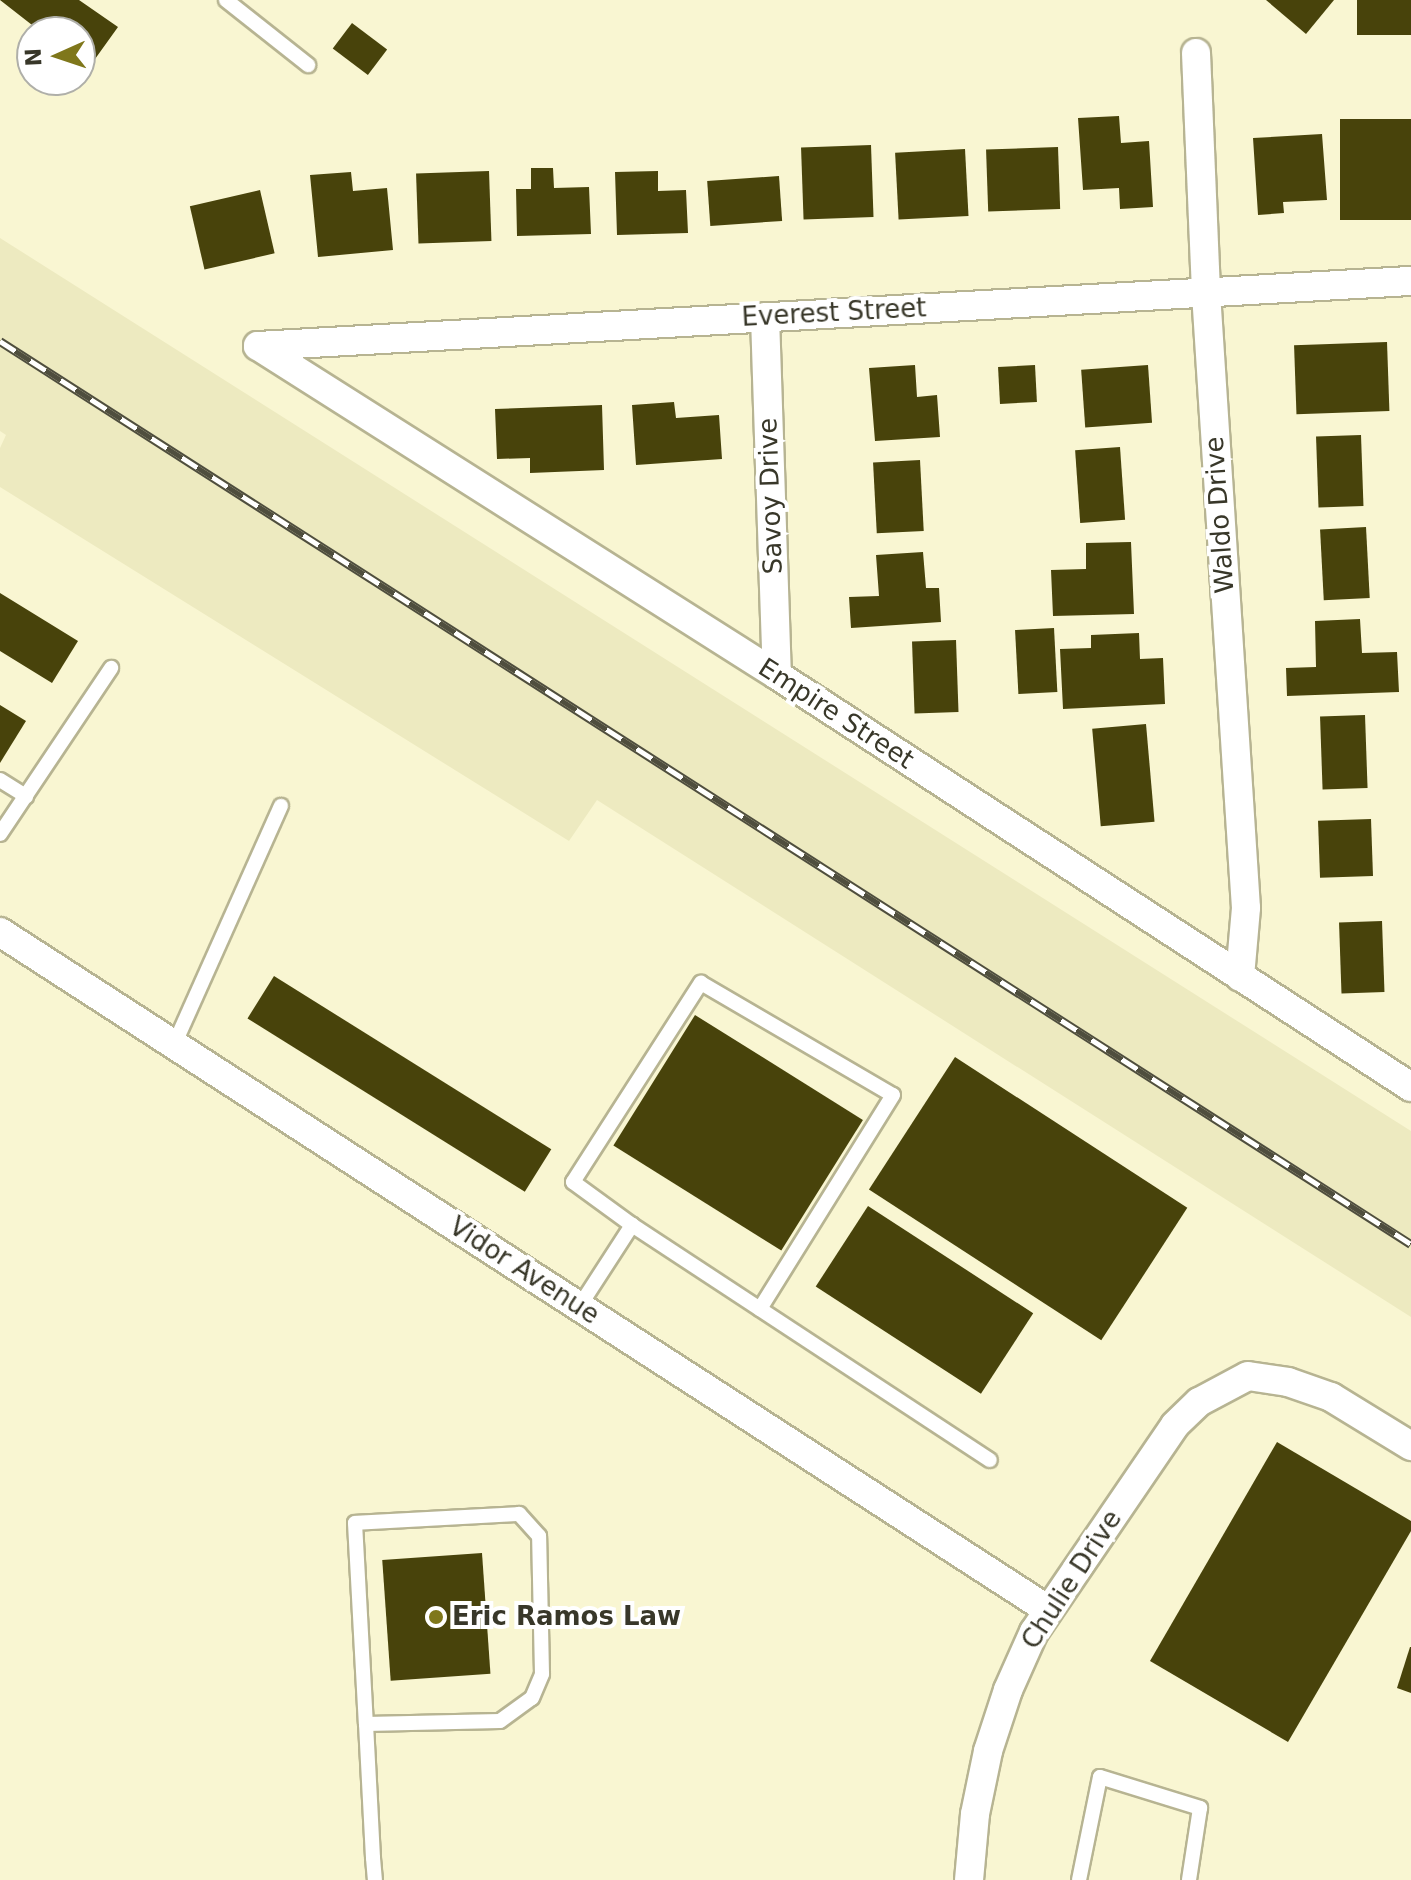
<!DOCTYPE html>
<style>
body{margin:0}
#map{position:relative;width:1411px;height:1880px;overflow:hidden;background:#f9f6d2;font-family:"DejaVu Sans",sans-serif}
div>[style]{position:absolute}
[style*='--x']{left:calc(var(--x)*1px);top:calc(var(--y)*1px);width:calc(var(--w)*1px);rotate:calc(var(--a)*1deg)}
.built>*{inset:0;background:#edeac0}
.building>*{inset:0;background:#48430b;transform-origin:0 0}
.roads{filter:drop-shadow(2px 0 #b7b492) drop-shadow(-2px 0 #b7b492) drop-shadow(0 2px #b7b492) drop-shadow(0 -2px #b7b492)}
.service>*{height:14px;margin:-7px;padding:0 7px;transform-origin:7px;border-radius:7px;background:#fff}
.minor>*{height:28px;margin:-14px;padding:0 14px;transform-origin:14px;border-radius:14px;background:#fff}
.rail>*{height:9px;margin-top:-4.5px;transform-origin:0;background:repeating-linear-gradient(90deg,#fff 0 18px,#4f4e3e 0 36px);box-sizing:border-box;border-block:2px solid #4f4e3e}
.dots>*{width:22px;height:22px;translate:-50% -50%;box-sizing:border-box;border:4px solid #fff;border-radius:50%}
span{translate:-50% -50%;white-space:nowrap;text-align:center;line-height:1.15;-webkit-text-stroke:8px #fff;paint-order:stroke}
.street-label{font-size:26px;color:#383729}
.poi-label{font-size:26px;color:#383729;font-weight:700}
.left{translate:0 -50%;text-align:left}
.north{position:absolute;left:16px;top:16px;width:80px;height:80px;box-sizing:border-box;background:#fff;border:2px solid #afafa9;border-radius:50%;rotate:267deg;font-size:22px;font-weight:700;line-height:32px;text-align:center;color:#383729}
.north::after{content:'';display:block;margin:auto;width:28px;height:36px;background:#7f771b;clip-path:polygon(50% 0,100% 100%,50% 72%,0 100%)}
</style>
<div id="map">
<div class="built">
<div style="clip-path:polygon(0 238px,1411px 1131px,1411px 1317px,597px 800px,569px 841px,0 487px,0 448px,6px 435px,0 431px)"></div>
</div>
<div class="building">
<div style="clip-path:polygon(0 0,79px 0,118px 27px,90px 66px,80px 59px,80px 32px,41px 32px)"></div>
<div style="clip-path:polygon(1266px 0,1334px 0,1306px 34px)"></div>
<div style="left:1357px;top:0;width:54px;height:35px"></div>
<div style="left:352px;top:23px;width:44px;height:32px;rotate:37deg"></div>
<div style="clip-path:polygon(1119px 116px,1121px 143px,1149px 141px,1153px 207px,1120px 209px,1119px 188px,1083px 190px,1078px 118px)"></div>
<div style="left:1411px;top:119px;width:101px;height:71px;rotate:90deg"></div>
<div style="clip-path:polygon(1322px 134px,1327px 200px,1283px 202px,1284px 213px,1258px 215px,1253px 138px)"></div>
<div style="left:871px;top:145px;width:72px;height:70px;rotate:88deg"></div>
<div style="left:1058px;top:147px;width:62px;height:72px;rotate:88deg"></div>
<div style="left:965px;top:149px;width:67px;height:70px;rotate:87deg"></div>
<div style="clip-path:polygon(531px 168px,553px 168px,554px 188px,589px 187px,591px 234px,517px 236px,516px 189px,531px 189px)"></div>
<div style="left:489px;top:171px;width:70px;height:73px;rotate:88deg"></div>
<div style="clip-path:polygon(658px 171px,658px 191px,686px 190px,688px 233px,617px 235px,615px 172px)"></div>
<div style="clip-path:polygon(351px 172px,353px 191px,387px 188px,393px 250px,318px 257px,310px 175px)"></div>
<div style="left:779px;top:176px;width:45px;height:72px;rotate:86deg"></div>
<div style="left:260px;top:190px;width:65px;height:72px;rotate:77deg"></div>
<div style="left:1387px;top:342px;width:69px;height:93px;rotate:88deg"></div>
<div style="clip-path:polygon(915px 365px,917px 397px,937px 395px,940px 437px,875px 441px,869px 368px)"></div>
<div style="left:1035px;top:365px;width:37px;height:37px;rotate:87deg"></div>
<div style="left:1148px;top:365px;width:58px;height:67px;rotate:86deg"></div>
<div style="clip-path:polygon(674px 402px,676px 418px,719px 415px,722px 459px,636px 465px,632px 405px)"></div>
<div style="clip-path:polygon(602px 405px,604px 470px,530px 473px,530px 458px,497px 459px,495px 409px)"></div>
<div style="left:1361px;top:435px;width:71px;height:45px;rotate:88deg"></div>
<div style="left:1120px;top:447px;width:73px;height:45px;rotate:86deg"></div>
<div style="left:920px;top:460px;width:71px;height:47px;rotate:87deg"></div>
<div style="left:1366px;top:527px;width:71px;height:46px;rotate:87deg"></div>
<div style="clip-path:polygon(1131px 542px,1134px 614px,1053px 616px,1051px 570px,1086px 569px,1086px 543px)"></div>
<div style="clip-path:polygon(923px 552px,926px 588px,939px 588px,941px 622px,851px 628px,849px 597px,879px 596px,876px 555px)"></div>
<div style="clip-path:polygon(0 593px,78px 641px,52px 683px,0 651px)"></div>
<div style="clip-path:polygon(1360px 619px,1362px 653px,1397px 652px,1399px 692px,1287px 696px,1286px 668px,1316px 667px,1315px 621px)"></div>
<div style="left:1054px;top:628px;width:64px;height:39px;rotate:87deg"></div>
<div style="clip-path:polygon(1139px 633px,1140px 659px,1163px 658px,1165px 704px,1063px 709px,1060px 649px,1091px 648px,1091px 635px)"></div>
<div style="left:956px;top:640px;width:72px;height:44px;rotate:88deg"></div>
<div style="clip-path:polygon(0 705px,26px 721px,0 763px)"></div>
<div style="left:1365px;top:715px;width:73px;height:45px;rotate:88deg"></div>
<div style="left:1146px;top:724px;width:98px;height:54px;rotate:85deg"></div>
<div style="left:1371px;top:819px;width:57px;height:53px;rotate:88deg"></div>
<div style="left:1382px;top:921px;width:71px;height:43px;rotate:88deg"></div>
<div style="left:274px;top:976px;width:327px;height:50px;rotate:32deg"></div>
<div style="left:695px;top:1015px;width:198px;height:154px;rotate:32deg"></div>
<div style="left:955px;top:1057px;width:277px;height:158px;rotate:33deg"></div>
<div style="left:868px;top:1206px;width:197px;height:96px;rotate:33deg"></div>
<div style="clip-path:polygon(1277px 1442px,1411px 1521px,1411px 1531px,1288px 1742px,1150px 1661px)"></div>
<div style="left:482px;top:1553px;width:121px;height:100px;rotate:86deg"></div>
<div style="clip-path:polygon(1410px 1647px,1411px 1647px,1411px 1693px,1397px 1688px)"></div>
</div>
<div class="roads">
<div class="service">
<div style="--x:226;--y:0;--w:105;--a:38.4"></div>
<div style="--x:0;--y:780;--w:31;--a:32"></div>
<div style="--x:0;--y:834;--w:200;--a:-56.2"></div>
<div style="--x:174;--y:1045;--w:262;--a:-65.9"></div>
<div style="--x:632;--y:1225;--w:73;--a:-143.9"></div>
<div style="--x:573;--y:1182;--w:237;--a:-57.3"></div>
<div style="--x:701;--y:983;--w:222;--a:30.3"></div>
<div style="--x:893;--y:1095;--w:252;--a:121.9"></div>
<div style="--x:579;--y:1307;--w:98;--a:-57.1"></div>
<div style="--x:632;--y:1225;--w:428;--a:33.3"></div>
<div style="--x:366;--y:1724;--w:134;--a:-1.3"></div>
<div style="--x:500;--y:1721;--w:39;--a:-36"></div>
<div style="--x:532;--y:1698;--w:26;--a:-67"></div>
<div style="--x:542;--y:1674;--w:138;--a:-91.2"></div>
<div style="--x:539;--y:1536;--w:30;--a:-132"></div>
<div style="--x:519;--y:1514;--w:164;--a:176.9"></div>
<div style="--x:355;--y:1523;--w:201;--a:86.9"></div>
<div style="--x:366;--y:1724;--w:134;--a:87"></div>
<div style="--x:373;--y:1858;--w:22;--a:85"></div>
<div style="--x:1079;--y:1880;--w:105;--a:-78.5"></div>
<div style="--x:1100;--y:1777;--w:105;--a:17.2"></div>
<div style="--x:1200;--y:1808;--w:73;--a:98.7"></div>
</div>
<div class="minor">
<div style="--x:1196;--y:53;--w:240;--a:87.6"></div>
<div style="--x:1206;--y:293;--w:616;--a:86.28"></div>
<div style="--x:1246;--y:908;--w:69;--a:95"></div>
<div style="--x:765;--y:317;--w:358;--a:88.1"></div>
<div style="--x:258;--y:346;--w:614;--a:32.37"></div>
<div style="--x:777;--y:675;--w:756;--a:33.02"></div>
<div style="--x:258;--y:346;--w:1155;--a:-3.23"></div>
<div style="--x:0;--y:932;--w:1247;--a:32.89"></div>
<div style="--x:969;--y:1880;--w:66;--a:-84.8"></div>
<div style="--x:975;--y:1814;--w:64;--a:-78.3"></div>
<div style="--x:988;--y:1751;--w:64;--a:-71.8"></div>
<div style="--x:1008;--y:1690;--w:64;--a:-65.9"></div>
<div style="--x:1034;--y:1632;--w:250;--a:-55.7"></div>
<div style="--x:1175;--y:1425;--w:33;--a:-44"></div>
<div style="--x:1199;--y:1402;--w:55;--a:-28"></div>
<div style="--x:1248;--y:1376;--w:40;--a:8.5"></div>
<div style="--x:1288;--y:1382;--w:46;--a:19.2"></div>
<div style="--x:1331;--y:1397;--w:94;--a:31.5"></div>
</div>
</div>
<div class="rail">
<div style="--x:0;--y:341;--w:1675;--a:32.62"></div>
</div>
<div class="dots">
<div style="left:436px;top:1617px;background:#7f771b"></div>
</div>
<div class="street-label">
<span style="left:834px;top:313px;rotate:-3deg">Everest Street</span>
<span style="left:771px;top:496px;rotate:-92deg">Savoy Drive</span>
<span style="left:1220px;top:515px;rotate:-94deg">Waldo Drive</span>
<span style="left:836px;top:714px;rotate:33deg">Empire Street</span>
<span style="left:524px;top:1271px;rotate:33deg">Vidor Avenue</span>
<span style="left:1072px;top:1580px;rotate:-57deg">Chulie Drive</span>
</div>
<div class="poi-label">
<span class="left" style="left:452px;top:1617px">Eric Ramos Law</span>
</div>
<div class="north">N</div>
</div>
